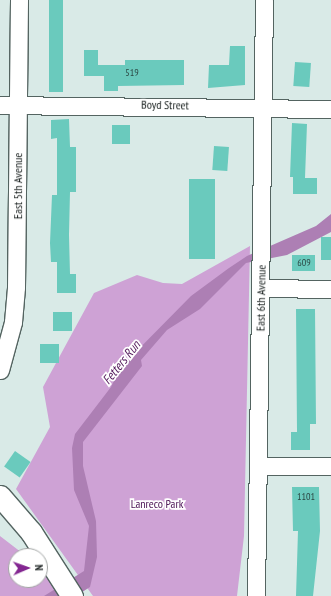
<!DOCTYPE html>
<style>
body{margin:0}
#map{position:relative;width:331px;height:596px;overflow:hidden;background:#d9eae7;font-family:"PT Sans Narrow",sans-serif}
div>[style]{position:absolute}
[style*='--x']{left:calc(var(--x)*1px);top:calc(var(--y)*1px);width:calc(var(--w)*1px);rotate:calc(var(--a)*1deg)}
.green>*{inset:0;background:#cea2d5}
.water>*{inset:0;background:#ad7fb4}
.building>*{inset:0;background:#6acabd;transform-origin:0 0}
.roads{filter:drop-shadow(1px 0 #546461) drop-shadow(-1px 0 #546461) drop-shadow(0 1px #546461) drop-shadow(0 -1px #546461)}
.minor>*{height:17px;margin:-8.5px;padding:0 8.5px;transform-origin:8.5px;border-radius:8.5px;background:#fff}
.major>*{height:21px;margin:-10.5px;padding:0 10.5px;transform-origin:10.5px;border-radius:10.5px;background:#fff}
span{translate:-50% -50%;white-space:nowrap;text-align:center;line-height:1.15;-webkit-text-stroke:3.5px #fff;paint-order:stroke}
.number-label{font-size:10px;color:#2b4844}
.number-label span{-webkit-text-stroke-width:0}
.street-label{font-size:12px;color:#161d1c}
.park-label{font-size:12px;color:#4b1154}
.water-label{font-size:13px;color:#53195b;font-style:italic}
.north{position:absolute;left:8px;top:548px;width:40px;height:40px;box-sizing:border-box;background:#fff;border:1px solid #a2a5a4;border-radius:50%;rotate:88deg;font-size:11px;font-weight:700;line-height:16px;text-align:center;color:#161d1c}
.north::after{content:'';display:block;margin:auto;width:14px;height:18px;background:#832691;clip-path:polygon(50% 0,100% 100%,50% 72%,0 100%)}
</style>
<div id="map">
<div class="green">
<div style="clip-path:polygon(250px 246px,244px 536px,237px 596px,93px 596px,16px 489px,50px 427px,43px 387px,94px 293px,137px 275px,163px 283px,182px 284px)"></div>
<div style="clip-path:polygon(0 536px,26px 556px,16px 556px,16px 580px,40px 580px,40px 569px,62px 596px,0 596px)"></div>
</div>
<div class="water">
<div style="clip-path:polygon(331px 214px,331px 232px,287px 255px,246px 263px,200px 309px,167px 330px,141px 360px,142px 366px,83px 442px,83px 466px,96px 521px,97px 557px,90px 587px,76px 596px,44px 596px,84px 571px,89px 526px,74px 490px,72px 448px,75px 434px,111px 387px,120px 368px,191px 296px,229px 268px,247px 256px,316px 226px)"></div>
</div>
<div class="building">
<div style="left:49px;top:0;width:14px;height:92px"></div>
<div style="clip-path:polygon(230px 46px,245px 46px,245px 85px,208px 88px,209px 65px,229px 65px)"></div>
<div style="clip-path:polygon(84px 50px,98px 50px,98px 65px,125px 65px,125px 60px,184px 60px,184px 85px,118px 86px,118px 91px,104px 91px,104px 76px,84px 76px)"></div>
<div style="left:295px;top:62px;width:16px;height:24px;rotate:4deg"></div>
<div style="clip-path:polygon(69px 119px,70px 147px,76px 147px,76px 192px,70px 192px,69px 235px,70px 274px,76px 274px,76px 293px,57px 293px,57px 262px,51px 262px,50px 243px,52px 195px,57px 195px,57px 138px,51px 139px,51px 120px)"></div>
<div style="clip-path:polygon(292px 123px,307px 124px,305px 178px,317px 178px,317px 194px,293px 194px,293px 177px,290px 177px)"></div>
<div style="left:112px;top:125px;width:18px;height:19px"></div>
<div style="left:214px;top:146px;width:15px;height:24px;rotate:4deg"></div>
<div style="left:189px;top:179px;width:26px;height:80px"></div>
<div style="left:321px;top:237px;width:10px;height:23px"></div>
<div style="left:292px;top:255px;width:23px;height:16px"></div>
<div style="clip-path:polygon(296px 309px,315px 309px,316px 424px,310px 424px,310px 450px,291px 450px,291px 432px,297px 432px)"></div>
<div style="left:72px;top:312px;width:19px;height:19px;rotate:90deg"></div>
<div style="left:40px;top:344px;width:19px;height:19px"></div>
<div style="left:15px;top:451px;width:19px;height:19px;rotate:35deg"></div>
<div style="clip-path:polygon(292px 487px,319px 487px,320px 531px,313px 596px,296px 596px,298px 531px,293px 531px)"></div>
</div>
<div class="roads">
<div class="minor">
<div style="--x:0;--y:105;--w:331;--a:0.7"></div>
<div style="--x:261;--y:288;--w:70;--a:0.8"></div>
<div style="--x:0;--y:370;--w:50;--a:-74.8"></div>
<div style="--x:13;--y:322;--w:35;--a:-85"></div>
<div style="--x:16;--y:287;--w:287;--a:-89.4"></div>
<div style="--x:260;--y:466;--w:71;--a:0"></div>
<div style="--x:256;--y:596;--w:596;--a:-89.23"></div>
</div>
<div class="major">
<div style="--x:0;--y:496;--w:48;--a:49.3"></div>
<div style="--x:31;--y:532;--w:76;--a:57.4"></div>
</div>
</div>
<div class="number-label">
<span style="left:132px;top:73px">519</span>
<span style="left:304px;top:263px">609</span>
<span style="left:306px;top:497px">1101</span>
</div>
<div class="street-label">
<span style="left:165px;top:105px;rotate:1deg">Boyd Street</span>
<span style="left:18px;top:186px;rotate:-90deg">East 5th Avenue</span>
<span style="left:261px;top:298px;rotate:-89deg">East 6th Avenue</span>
</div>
<div class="park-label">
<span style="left:157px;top:504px">Lanreco Park</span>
</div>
<div class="water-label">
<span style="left:122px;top:363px;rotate:-51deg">Fetters Run</span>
</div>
<div class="north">N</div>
</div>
